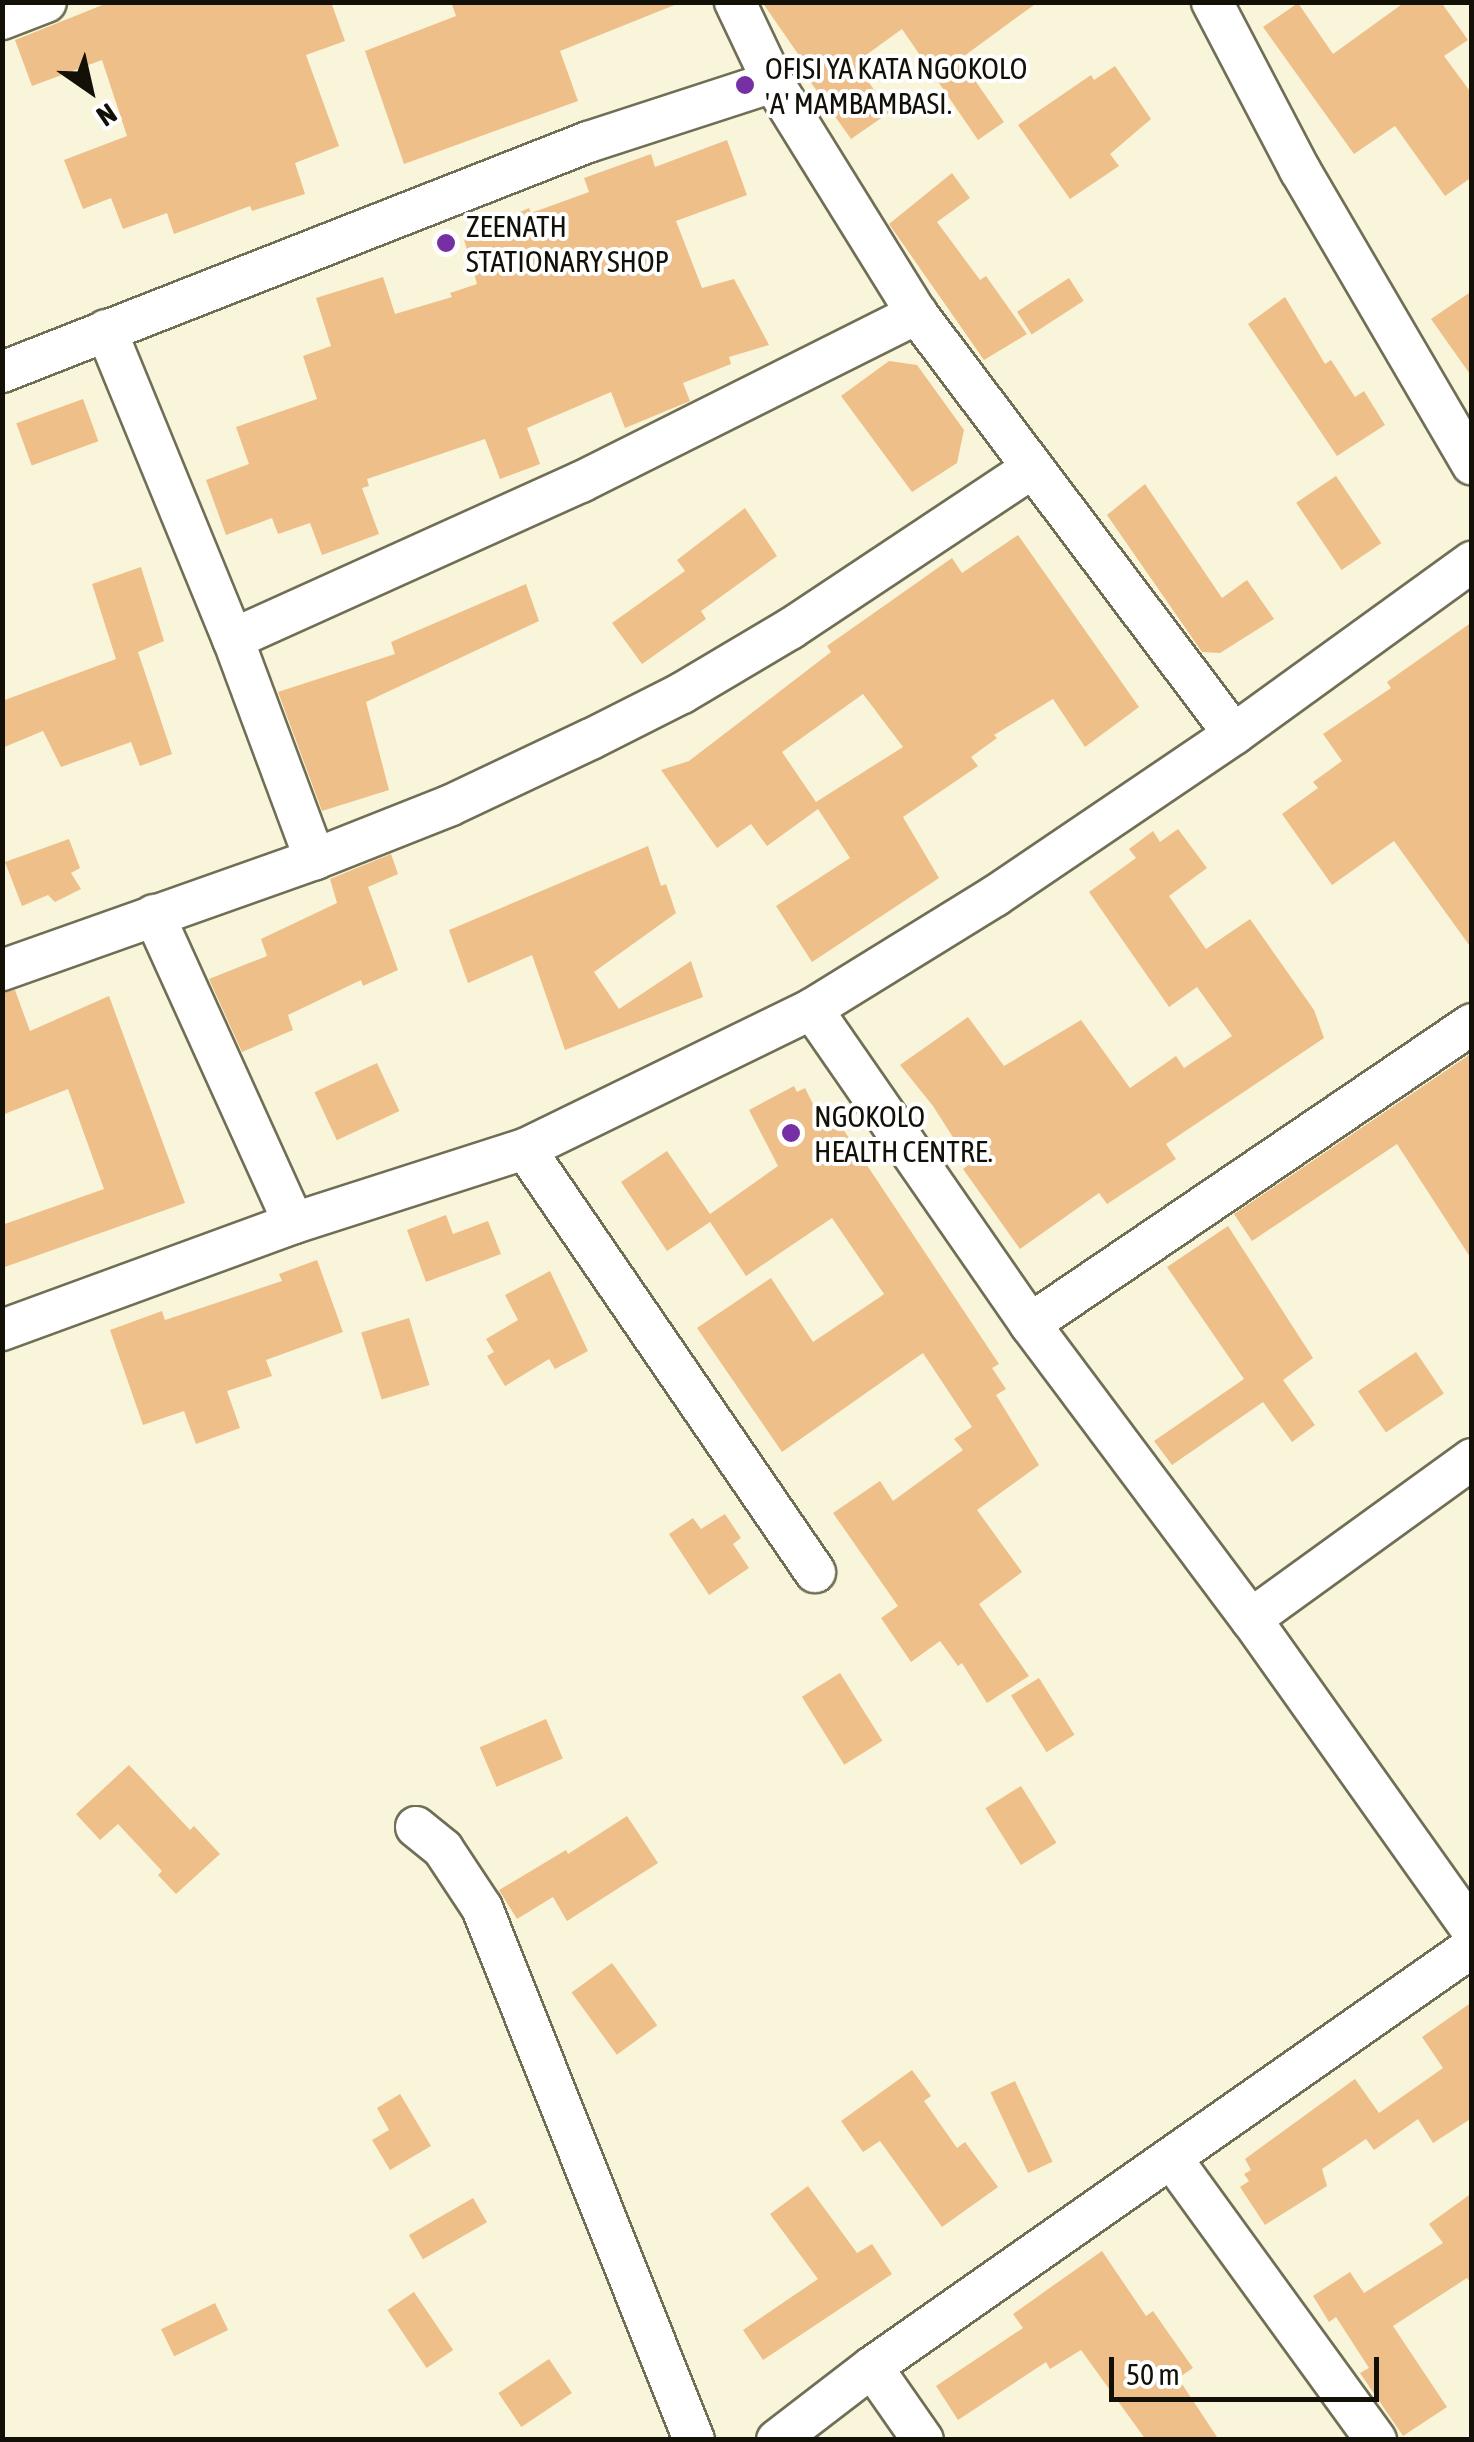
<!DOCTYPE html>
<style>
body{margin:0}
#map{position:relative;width:1474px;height:2442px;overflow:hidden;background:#f9f5da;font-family:"Asap Condensed",sans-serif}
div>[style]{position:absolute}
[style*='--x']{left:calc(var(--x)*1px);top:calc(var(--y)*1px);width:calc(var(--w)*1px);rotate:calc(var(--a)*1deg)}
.building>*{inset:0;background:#eebf89;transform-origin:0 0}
.roads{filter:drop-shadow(2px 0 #716e56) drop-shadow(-2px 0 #716e56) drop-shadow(0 2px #716e56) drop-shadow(0 -2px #716e56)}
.street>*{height:40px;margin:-20px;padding:0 20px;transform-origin:20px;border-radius:20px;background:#fff}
.dots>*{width:28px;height:28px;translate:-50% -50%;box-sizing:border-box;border:5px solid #fff;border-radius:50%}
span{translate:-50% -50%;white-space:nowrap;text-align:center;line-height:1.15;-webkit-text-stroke:8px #fff;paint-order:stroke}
.poi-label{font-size:30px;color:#121007}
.left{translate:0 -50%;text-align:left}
.frame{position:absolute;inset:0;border:5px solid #121007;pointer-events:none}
.north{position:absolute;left:40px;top:40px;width:100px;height:100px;-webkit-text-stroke:8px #fff;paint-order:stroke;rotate:146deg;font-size:28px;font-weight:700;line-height:40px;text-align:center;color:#121007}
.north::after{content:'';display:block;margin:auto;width:35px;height:45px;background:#121007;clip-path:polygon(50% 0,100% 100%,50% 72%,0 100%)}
.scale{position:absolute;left:1109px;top:2357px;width:270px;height:45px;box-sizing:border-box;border:5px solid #121007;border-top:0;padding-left:12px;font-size:30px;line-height:35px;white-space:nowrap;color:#121007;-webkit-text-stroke:8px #fff;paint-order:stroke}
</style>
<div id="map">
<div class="building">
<div style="clip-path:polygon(110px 2px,331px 2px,345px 41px,306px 55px,339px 146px,295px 163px,305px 194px,252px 211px,250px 206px,174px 234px,167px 213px,123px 229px,111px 198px,83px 209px,64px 160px,127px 136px,102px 60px,32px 86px,15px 40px)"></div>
<div style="clip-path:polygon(451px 2px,677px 2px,677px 4px,560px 51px,578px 101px,404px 164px,365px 51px,456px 16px)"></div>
<div style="clip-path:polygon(762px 2px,1038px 2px,960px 59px,1004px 122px,978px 140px,902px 29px,855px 63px,890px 112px,851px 139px,800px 67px,805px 64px)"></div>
<div style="clip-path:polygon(1405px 2px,1441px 2px,1468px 40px,1444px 56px,1472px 94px,1472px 177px,1445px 196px,1395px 126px,1354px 154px,1263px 27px,1298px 3px,1333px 54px)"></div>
<div style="clip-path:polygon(1115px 66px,1151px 119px,1110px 154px,1119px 166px,1070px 199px,1018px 125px,1091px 75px,1094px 80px)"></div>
<div style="clip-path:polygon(727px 140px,747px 195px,676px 221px,702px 288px,734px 279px,769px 345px,729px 357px,731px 364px,683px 383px,690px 401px,625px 428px,611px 392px,527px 428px,540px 464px,500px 479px,485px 439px,367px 479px,369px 486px,362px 488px,379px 534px,322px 555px,310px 523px,278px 534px,272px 518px,226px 535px,206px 480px,249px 464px,236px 427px,317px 399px,303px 356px,331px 346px,316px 298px,383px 277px,395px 314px,452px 297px,450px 293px,477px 284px,463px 236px,529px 208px,531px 213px,589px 192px,584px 178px,651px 154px,655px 167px)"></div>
<div style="clip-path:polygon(952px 173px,970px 198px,937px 222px,980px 280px,986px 276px,1027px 334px,984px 360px,889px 224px)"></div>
<div style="left:1069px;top:278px;width:27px;height:62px;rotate:57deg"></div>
<div style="clip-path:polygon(1472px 291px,1472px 377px,1431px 319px)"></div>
<div style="clip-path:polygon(1285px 297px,1325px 364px,1331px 360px,1355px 397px,1364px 391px,1385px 425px,1337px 456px,1248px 324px)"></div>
<div style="clip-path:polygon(889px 361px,917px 365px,964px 430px,957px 463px,912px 492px,841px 396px)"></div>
<div style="left:83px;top:399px;width:45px;height:71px;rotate:70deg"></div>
<div style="left:1336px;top:476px;width:81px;height:48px;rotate:56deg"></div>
<div style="clip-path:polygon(1145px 484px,1222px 598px,1247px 580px,1274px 619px,1220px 653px,1202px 652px,1107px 515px)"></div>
<div style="clip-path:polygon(745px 508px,777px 556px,701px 611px,706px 619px,642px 664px,612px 623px,685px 571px,677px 560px)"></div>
<div style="clip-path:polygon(evenodd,1018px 535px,1139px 707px,1085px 747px,1053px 699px,994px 735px,997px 738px,971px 757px,978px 766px,903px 817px,939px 878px,812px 962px,776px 906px,850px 858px,818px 809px,767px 846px,751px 824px,717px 848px,661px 770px,689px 761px,831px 652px,827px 646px,952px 558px,962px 573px,1018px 535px,863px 694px,903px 747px,816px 802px,782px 752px,863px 694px)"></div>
<div style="clip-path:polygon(141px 567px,164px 641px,138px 652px,172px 754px,140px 766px,131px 742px,61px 767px,43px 731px,2px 748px,2px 701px,116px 659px,92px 584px)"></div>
<div style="clip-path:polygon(526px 584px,539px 621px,366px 702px,389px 790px,322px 811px,278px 692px,395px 654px,391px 642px)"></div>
<div style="clip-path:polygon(1472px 622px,1472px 949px,1394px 841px,1332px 885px,1282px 814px,1318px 788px,1313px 782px,1342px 761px,1323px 734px,1391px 688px,1387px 682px)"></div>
<div style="clip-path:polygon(1178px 829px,1207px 868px,1169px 896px,1206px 949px,1250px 919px,1314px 1010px,1324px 1038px,1166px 1144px,1176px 1159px,1107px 1204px,1099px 1193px,1020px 1249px,963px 1169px,970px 1164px,933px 1106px,900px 1065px,968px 1017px,1004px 1066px,1081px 1020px,1130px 1088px,1176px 1056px,1184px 1068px,1232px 1036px,1197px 987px,1169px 1007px,1089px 892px,1136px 858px,1129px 849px,1153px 831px,1160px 842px)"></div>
<div style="clip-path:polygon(69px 839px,80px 868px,71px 873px,81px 889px,55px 902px,48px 895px,22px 906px,5px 862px)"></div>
<div style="clip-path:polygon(648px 846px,661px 886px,666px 884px,676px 913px,594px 972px,619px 1009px,691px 961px,703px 997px,565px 1050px,532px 955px,468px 983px,449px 930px)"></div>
<div style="clip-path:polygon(391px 854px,398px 874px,368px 887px,398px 970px,363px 986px,361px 980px,288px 1015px,293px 1030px,242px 1052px,209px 979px,267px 956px,261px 939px,337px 903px,330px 879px)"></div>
<div style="clip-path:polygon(15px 990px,30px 1031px,109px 996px,185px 1203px,2px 1268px,2px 1225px,104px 1189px,68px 1089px,2px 1115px,2px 993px)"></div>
<div style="clip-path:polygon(1472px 1053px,1472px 1260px,1397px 1144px,1252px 1241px,1234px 1214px)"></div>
<div style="left:377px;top:1063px;width:53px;height:69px;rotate:65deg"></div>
<div style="clip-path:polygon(794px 1086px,797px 1092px,805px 1088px,827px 1132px,839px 1123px,999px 1364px,992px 1368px,1006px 1389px,996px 1395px,1039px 1465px,977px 1510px,1022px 1572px,979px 1604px,1029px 1676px,987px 1703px,962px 1663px,958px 1666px,940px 1641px,911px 1662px,881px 1618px,898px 1606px,833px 1513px,880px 1481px,893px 1501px,963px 1450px,954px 1439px,972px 1427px,923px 1353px,782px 1452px,697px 1328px,771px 1278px,813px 1342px,880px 1297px,884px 1294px,832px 1218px,746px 1276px,710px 1222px,667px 1251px,621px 1182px,667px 1151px,710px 1214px,778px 1166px,749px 1110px)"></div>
<div style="clip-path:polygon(446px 1215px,453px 1234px,488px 1221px,501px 1254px,426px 1282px,407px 1230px)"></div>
<div style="clip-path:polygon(1228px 1226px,1313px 1358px,1283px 1380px,1315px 1425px,1292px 1442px,1263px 1402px,1172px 1465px,1154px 1441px,1244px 1379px,1167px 1267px)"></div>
<div style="clip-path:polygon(317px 1260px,343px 1332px,266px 1360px,272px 1376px,227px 1391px,240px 1428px,196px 1444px,184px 1411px,143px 1425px,110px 1330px,162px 1311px,165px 1320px,282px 1281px,279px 1274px)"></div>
<div style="clip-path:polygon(550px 1271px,588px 1351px,555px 1369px,549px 1359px,505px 1386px,487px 1356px,494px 1352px,486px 1339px,518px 1320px,505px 1295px)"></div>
<div style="left:409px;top:1318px;width:70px;height:50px;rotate:73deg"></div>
<div style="left:1416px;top:1352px;width:50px;height:70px;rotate:56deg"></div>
<div style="clip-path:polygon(725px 1514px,741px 1538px,733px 1544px,749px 1568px,709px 1595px,669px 1534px,693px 1518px,701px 1529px)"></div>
<div style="left:840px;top:1673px;width:80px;height:45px;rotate:58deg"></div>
<div style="left:1039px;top:1678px;width:67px;height:33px;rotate:58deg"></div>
<div style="left:546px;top:1719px;width:43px;height:72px;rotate:67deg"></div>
<div style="clip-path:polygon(129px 1765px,190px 1830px,194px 1826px,220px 1854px,176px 1894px,158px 1875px,162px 1871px,118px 1824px,100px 1840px,76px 1814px)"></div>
<div style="left:1021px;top:1786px;width:67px;height:42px;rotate:58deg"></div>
<div style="clip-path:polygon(627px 1816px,658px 1863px,567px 1921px,553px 1897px,517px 1919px,499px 1890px,566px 1850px,568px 1854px)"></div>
<div style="left:612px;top:1963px;width:77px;height:50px;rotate:54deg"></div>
<div style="clip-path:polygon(1472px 2002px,1472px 2118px,1433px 2143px,1418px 2119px,1374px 2150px,1366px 2139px,1322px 2169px,1327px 2186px,1265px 2225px,1240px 2187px,1249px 2181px,1244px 2174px,1251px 2170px,1245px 2159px,1355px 2079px,1379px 2113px,1443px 2068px,1422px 2037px)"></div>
<div style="clip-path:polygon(912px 2070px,931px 2096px,924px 2101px,957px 2148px,965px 2142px,998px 2187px,942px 2227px,880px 2141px,863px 2152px,841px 2121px)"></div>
<div style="left:1015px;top:2081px;width:89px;height:27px;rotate:65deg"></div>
<div style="clip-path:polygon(400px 2094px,431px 2146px,390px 2170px,372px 2140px,389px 2130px,377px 2108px)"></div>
<div style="clip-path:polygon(808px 2186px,857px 2253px,872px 2244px,892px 2274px,763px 2360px,743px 2330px,818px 2279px,770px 2214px)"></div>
<div style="clip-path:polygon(1472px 2193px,1472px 2285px,1467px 2278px,1393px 2326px,1447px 2407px,1403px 2436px,1360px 2373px,1369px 2368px,1336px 2317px,1329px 2322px,1313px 2296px,1350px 2272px,1364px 2293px,1443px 2243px,1429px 2224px)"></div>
<div style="left:473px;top:2198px;width:28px;height:74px;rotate:60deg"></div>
<div style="clip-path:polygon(1102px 2251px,1146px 2316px,1153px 2311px,1193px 2368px,1178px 2378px,1219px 2440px,1146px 2440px,1081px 2350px,1050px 2369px,1046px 2362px,958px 2420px,936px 2386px,1023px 2328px,1013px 2314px)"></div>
<div style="left:414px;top:2292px;width:70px;height:32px;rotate:56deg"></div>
<div style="left:215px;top:2303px;width:30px;height:60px;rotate:64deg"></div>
<div style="left:549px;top:2359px;width:41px;height:61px;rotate:56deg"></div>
</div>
<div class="roads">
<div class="street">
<div style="--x:735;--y:2;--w:89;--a:64.6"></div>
<div style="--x:773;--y:82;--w:273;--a:58.2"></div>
<div style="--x:917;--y:314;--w:526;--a:52.96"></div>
<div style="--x:1212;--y:2;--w:190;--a:62.4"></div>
<div style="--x:1300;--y:170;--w:341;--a:59.7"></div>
<div style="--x:2;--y:19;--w:47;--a:-21.1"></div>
<div style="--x:106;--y:330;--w:334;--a:67.7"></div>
<div style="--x:233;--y:639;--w:235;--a:69.6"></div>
<div style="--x:2;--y:372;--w:630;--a:-21.43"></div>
<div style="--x:588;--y:142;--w:194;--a:-18"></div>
<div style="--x:233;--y:639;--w:382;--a:-24.3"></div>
<div style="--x:581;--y:482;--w:376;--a:-26.6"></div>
<div style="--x:154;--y:915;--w:338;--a:65.6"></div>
<div style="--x:2;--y:970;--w:332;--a:-19.5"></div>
<div style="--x:315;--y:859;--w:144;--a:-21.6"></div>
<div style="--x:449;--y:806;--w:157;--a:-25.3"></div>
<div style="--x:591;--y:739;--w:102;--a:-26.8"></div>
<div style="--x:682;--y:693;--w:126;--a:-30.7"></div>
<div style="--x:790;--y:629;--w:291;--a:-33.6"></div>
<div style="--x:812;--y:1009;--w:383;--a:55.3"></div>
<div style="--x:1030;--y:1324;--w:369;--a:53.2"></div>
<div style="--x:1251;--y:1619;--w:382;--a:54.6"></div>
<div style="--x:525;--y:1149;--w:513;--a:55.57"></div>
<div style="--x:1030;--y:1324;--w:534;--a:-34.17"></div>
<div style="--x:2;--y:1330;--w:311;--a:-20.1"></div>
<div style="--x:294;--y:1223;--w:243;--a:-17.8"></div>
<div style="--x:525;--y:1149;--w:319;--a:-26"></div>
<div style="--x:812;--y:1009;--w:215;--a:-31.7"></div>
<div style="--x:995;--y:896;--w:289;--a:-34.1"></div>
<div style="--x:1234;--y:734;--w:294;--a:-35.9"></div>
<div style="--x:1251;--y:1619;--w:273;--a:-35.9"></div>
<div style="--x:416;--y:1827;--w:35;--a:39"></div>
<div style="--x:443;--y:1849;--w:71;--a:56.5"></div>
<div style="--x:482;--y:1908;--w:573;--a:68.27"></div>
<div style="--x:1172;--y:2159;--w:347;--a:54"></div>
<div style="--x:872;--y:2367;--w:89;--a:55.1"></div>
<div style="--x:777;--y:2440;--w:120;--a:-37.5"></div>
<div style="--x:872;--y:2367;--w:732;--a:-34.99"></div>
</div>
</div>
<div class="dots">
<div style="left:745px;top:85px;background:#7730a3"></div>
<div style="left:446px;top:243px;background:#7730a3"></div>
<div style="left:791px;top:1133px;background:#7730a3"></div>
</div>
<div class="poi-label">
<span class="left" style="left:765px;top:85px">OFISI YA KATA NGOKOLO<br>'A' MAMBAMBASI.</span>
<span class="left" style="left:466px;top:243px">ZEENATH<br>STATIONARY SHOP</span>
<span class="left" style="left:814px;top:1133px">NGOKOLO<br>HEALTH CENTRE.</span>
</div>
<div class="frame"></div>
<div class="north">N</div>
<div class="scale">50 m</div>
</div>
